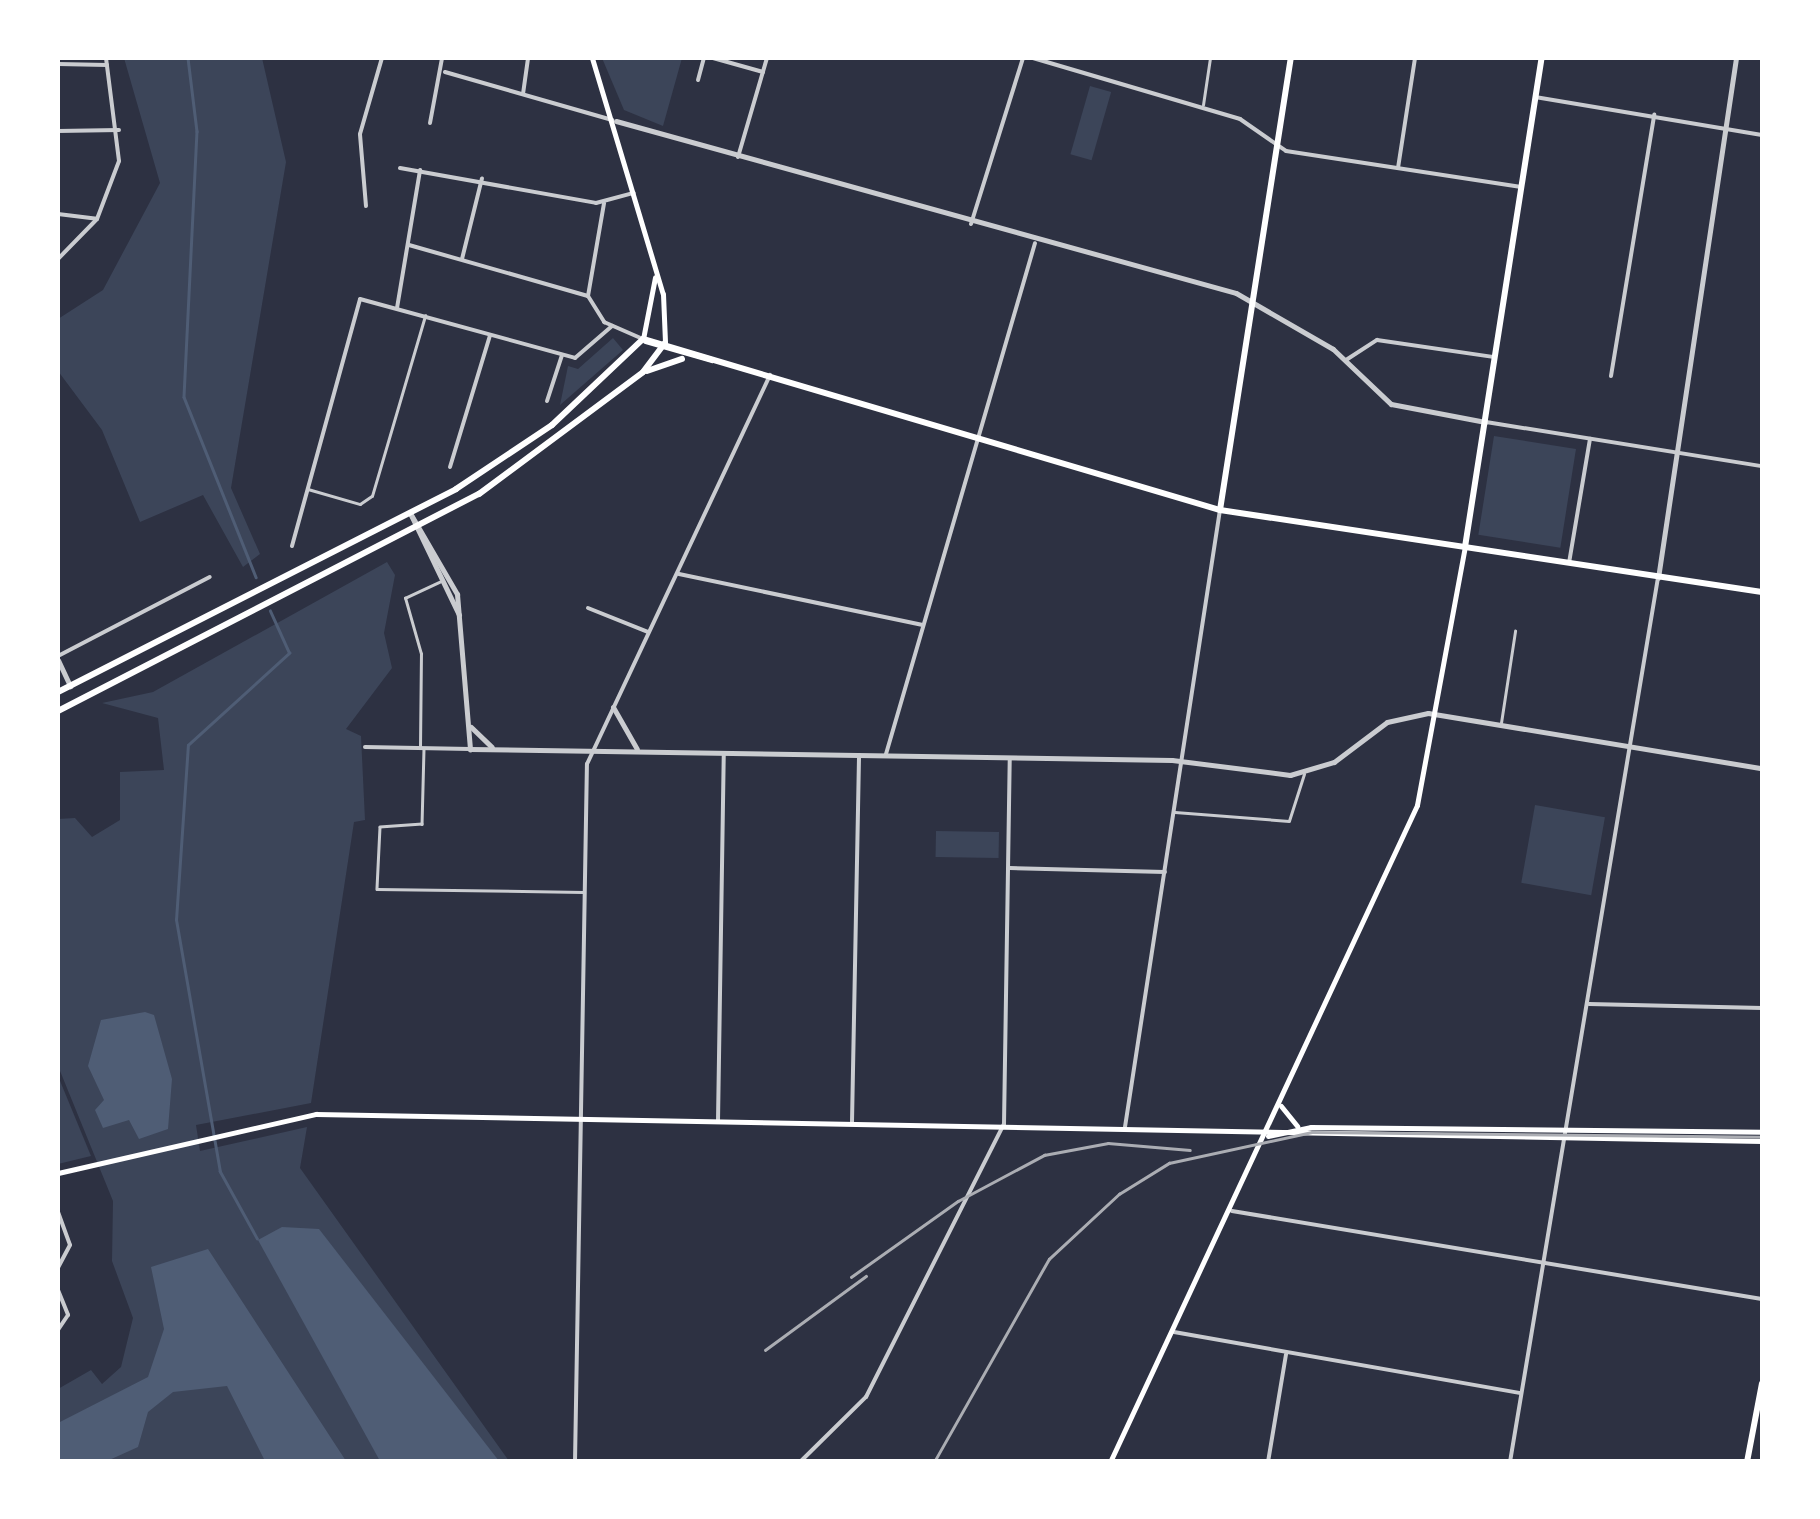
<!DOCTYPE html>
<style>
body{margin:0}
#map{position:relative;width:1820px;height:1519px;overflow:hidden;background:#2d3142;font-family:"Roboto Serif",serif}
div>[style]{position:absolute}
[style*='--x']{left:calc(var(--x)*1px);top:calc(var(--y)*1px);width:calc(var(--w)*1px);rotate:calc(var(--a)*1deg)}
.green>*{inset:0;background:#3c4559;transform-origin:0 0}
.water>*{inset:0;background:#4f5d75}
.stream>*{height:2.5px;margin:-1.25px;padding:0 1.25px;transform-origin:1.25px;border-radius:1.25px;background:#4f5d75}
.service>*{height:2.5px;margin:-1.25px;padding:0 1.25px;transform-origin:1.25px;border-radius:1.25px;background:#caccd0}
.minor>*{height:4px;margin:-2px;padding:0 2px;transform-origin:2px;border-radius:2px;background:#caccd0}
.tertiary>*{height:5px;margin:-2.5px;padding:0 2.5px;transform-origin:2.5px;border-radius:2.5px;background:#caccd0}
.secondary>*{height:5px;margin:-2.5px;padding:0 2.5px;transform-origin:2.5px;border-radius:2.5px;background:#fff}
.primary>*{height:6px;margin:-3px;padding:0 3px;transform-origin:3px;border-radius:3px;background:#fff}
.trunk>*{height:6px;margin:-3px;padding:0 3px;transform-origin:3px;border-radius:3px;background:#fff}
.rail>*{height:2.5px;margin:-1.25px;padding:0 1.25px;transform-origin:1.25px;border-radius:1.25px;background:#abadb3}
span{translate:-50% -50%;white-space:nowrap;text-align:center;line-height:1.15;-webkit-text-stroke:8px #fff;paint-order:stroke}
.frame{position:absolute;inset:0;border:60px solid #fff;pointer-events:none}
</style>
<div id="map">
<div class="green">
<div style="clip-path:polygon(124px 58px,262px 58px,286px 162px,231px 488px,260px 554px,243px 567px,203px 495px,140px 522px,102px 430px,58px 371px,58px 319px,103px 290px,160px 183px)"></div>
<div style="clip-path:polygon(602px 58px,682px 58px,663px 126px,624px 110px)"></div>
<div style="left:1090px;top:86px;width:22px;height:71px;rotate:16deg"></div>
<div style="clip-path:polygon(613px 338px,623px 350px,560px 405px,568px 366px,578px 369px)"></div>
<div style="left:1494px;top:436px;width:83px;height:100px;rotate:9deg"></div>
<div style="clip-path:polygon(387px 562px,395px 575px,384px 633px,392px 668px,346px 729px,361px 736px,365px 820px,354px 822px,311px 1103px,196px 1125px,200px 1151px,307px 1127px,300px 1168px,509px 1461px,58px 1461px,58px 1389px,91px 1370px,102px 1384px,121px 1367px,133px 1318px,112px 1261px,113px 1201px,58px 1066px,58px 819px,75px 818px,92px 837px,120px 820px,120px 772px,164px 770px,158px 718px,102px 703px,153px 692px)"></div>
<div style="left:1535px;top:805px;width:71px;height:79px;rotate:10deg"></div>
<div style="left:936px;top:831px;width:63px;height:26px;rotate:1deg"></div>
<div style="clip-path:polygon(58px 1076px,91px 1156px,58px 1164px)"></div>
</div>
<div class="water">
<div style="clip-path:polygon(145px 1012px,154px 1015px,172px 1079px,168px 1129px,139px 1139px,129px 1120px,103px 1128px,95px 1110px,104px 1100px,88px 1066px,101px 1020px)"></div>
<div style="clip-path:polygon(282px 1227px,319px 1229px,499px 1461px,380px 1461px,258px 1240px)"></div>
<div style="clip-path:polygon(208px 1249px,346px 1461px,265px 1461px,227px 1386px,173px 1392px,148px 1412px,138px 1447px,107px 1461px,58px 1461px,58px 1423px,148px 1377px,164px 1329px,151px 1267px)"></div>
</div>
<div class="stream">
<div style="--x:188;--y:58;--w:74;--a:83"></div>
<div style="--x:197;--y:131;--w:266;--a:92.8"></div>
<div style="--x:184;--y:397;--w:194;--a:68.2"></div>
<div style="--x:257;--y:1239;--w:77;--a:-118.9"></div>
<div style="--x:220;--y:1172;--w:256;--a:-99.9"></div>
<div style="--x:176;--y:920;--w:175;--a:-86.1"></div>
<div style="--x:188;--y:745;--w:137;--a:-42.3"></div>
<div style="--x:289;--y:653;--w:46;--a:-114.3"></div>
</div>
<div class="service">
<div style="--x:1203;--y:105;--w:48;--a:-81.5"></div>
<div style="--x:308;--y:489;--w:54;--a:16.1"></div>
<div style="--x:360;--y:504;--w:14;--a:-34"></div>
<div style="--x:372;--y:496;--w:188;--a:-73.6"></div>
<div style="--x:1501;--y:723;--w:93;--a:-81.3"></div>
<div style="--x:420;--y:747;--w:93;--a:-89.4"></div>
<div style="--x:421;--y:654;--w:58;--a:-105.9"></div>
<div style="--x:405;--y:598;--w:38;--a:-25"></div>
<div style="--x:424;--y:749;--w:75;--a:91.5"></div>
<div style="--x:422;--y:824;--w:42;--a:175.9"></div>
<div style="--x:380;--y:827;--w:62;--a:92.8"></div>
<div style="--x:377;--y:889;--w:206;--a:0.8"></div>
<div style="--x:1175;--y:812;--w:114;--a:4.5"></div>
<div style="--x:1289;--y:821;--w:49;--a:-72.3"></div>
</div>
<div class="minor">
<div style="--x:713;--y:58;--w:52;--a:15.6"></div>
<div style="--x:1033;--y:58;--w:216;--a:16.4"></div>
<div style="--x:1240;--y:119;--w:56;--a:34.8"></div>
<div style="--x:1286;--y:151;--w:238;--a:8.7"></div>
<div style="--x:58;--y:64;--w:49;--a:1.2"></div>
<div style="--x:445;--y:72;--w:174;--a:16"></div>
<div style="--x:698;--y:80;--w:23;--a:-75"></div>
<div style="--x:523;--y:94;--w:36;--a:-82"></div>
<div style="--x:1535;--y:97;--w:230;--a:9.5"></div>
<div style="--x:430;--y:123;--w:66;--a:-79.5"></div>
<div style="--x:58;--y:131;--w:61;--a:-0.9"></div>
<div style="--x:738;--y:157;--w:103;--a:-73.7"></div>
<div style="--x:400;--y:168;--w:199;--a:10.1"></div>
<div style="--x:596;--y:203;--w:39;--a:-15"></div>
<div style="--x:1398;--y:168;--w:111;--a:-81.2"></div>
<div style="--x:366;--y:206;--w:72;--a:-94.8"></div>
<div style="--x:360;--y:134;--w:79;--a:-73.9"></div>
<div style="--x:58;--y:214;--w:39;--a:7"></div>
<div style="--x:97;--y:219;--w:56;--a:134.3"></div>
<div style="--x:97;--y:219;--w:62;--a:-69.2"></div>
<div style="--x:119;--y:161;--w:104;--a:-97.2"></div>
<div style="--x:971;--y:224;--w:174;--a:-72.6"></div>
<div style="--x:409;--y:245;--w:186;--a:15.9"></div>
<div style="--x:588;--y:296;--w:31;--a:58"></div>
<div style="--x:604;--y:322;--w:43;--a:23.6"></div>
<div style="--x:462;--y:259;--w:83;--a:-76.1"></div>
<div style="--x:588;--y:296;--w:94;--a:-80.2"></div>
<div style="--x:397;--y:308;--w:140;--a:-80.5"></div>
<div style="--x:1346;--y:360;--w:37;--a:-33"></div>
<div style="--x:1377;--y:340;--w:117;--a:8.3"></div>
<div style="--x:1611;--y:376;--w:265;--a:-80.6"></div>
<div style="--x:547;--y:401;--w:48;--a:-71.9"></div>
<div style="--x:1486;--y:422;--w:279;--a:9.1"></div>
<div style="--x:450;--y:467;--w:138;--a:-73.1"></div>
<div style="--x:292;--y:546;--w:256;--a:-74.6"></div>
<div style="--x:360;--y:299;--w:223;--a:15.3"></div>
<div style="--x:575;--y:358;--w:49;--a:-40.9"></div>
<div style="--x:1569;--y:563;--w:126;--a:-80.4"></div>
<div style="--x:679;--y:574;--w:249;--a:11.8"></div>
<div style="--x:588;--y:608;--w:65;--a:21.8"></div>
<div style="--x:58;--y:656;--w:171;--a:-27.5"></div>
<div style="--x:365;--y:747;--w:105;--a:1.1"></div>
<div style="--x:886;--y:754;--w:532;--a:-73.74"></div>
<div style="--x:1010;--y:868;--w:155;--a:1.5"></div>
<div style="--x:1762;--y:873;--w:1;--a:-90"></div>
<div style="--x:1589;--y:1004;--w:173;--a:1.3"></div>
<div style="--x:718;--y:1121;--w:368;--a:-89.1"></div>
<div style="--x:852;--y:1122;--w:367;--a:-88.9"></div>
<div style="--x:1125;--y:1127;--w:624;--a:-81.25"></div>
<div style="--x:1232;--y:1211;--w:537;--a:9.43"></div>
<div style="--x:58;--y:1212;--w:35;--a:70"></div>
<div style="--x:70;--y:1245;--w:26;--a:118"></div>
<div style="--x:58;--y:1290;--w:27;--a:68"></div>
<div style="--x:68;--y:1315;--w:18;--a:124"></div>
<div style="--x:1174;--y:1332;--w:352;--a:10"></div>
<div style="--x:575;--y:1462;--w:698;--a:-89.02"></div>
<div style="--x:587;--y:764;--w:430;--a:-64.8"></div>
<div style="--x:800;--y:1462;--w:93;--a:-44.6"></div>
<div style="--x:866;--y:1397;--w:306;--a:-63.2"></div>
<div style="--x:1004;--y:1124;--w:366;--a:-89.1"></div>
<div style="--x:1268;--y:1462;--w:109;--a:-80.5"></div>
<div style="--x:1510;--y:1462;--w:896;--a:-80.5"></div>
</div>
<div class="tertiary">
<div style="--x:616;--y:121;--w:643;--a:15.51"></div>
<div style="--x:1236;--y:293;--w:112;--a:30"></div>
<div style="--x:1333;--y:349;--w:80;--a:43.5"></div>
<div style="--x:1391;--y:404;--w:96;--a:10.8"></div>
<div style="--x:410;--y:513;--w:94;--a:59.9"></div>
<div style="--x:457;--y:594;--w:156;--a:85.2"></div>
<div style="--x:470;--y:749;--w:702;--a:0.9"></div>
<div style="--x:1172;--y:760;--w:119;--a:7.2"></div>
<div style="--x:1290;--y:775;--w:46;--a:-16.5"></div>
<div style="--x:1334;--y:762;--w:66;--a:-37"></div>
<div style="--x:1387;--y:722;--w:42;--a:-12.4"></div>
<div style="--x:1428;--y:713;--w:338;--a:9.4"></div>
<div style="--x:410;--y:513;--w:113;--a:64.3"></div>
<div style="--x:1658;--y:578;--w:526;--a:-81.47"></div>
<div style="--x:58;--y:660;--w:29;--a:65"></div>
<div style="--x:613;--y:707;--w:48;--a:60.3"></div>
<div style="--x:471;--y:727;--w:29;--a:44"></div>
</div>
<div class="secondary">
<div style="--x:592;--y:58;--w:246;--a:73.3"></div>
<div style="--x:663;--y:294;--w:48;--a:87.6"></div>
<div style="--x:643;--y:339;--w:63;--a:-79"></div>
<div style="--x:1281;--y:1106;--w:26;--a:51"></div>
<div style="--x:1268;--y:1136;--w:44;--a:-11.8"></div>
<div style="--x:1311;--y:1127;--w:451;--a:0.6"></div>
<div style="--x:58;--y:1173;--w:265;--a:-12.9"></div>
<div style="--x:316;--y:1114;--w:1446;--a:1.07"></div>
<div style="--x:1110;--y:1462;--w:725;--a:-64.95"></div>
<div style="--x:1417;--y:805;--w:262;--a:-79.5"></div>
</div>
<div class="primary">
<div style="--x:643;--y:339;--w:602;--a:16.51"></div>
<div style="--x:1220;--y:510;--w:548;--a:8.6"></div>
<div style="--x:646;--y:341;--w:69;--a:16.1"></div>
<div style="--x:647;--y:371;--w:37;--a:-19"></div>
<div style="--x:1220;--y:510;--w:458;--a:-81.1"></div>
<div style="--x:1465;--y:547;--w:495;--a:-81.1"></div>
<div style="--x:58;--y:692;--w:447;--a:-27"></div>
<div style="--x:456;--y:489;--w:115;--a:-33.7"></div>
<div style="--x:552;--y:425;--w:125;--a:-43.4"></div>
<div style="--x:58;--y:711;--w:474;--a:-27.3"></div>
<div style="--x:479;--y:494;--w:204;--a:-36.6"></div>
<div style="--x:643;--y:372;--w:36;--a:-53"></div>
</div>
<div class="trunk">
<div style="--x:1747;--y:1462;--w:80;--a:-79.2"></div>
</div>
<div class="rail">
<div style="--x:851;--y:1277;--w:131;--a:-35.4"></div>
<div style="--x:958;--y:1201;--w:98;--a:-28.1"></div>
<div style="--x:1044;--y:1155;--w:65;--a:-10.6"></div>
<div style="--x:1108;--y:1143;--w:82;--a:4.9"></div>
<div style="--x:765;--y:1350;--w:125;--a:-36.2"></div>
<div style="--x:934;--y:1462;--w:233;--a:-60.5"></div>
<div style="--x:1049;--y:1259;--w:96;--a:-42.9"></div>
<div style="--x:1119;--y:1194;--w:59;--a:-31.8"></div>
<div style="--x:1169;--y:1163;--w:146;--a:-12.2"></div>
<div style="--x:1312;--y:1132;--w:450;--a:0.6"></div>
</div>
<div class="frame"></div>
</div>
